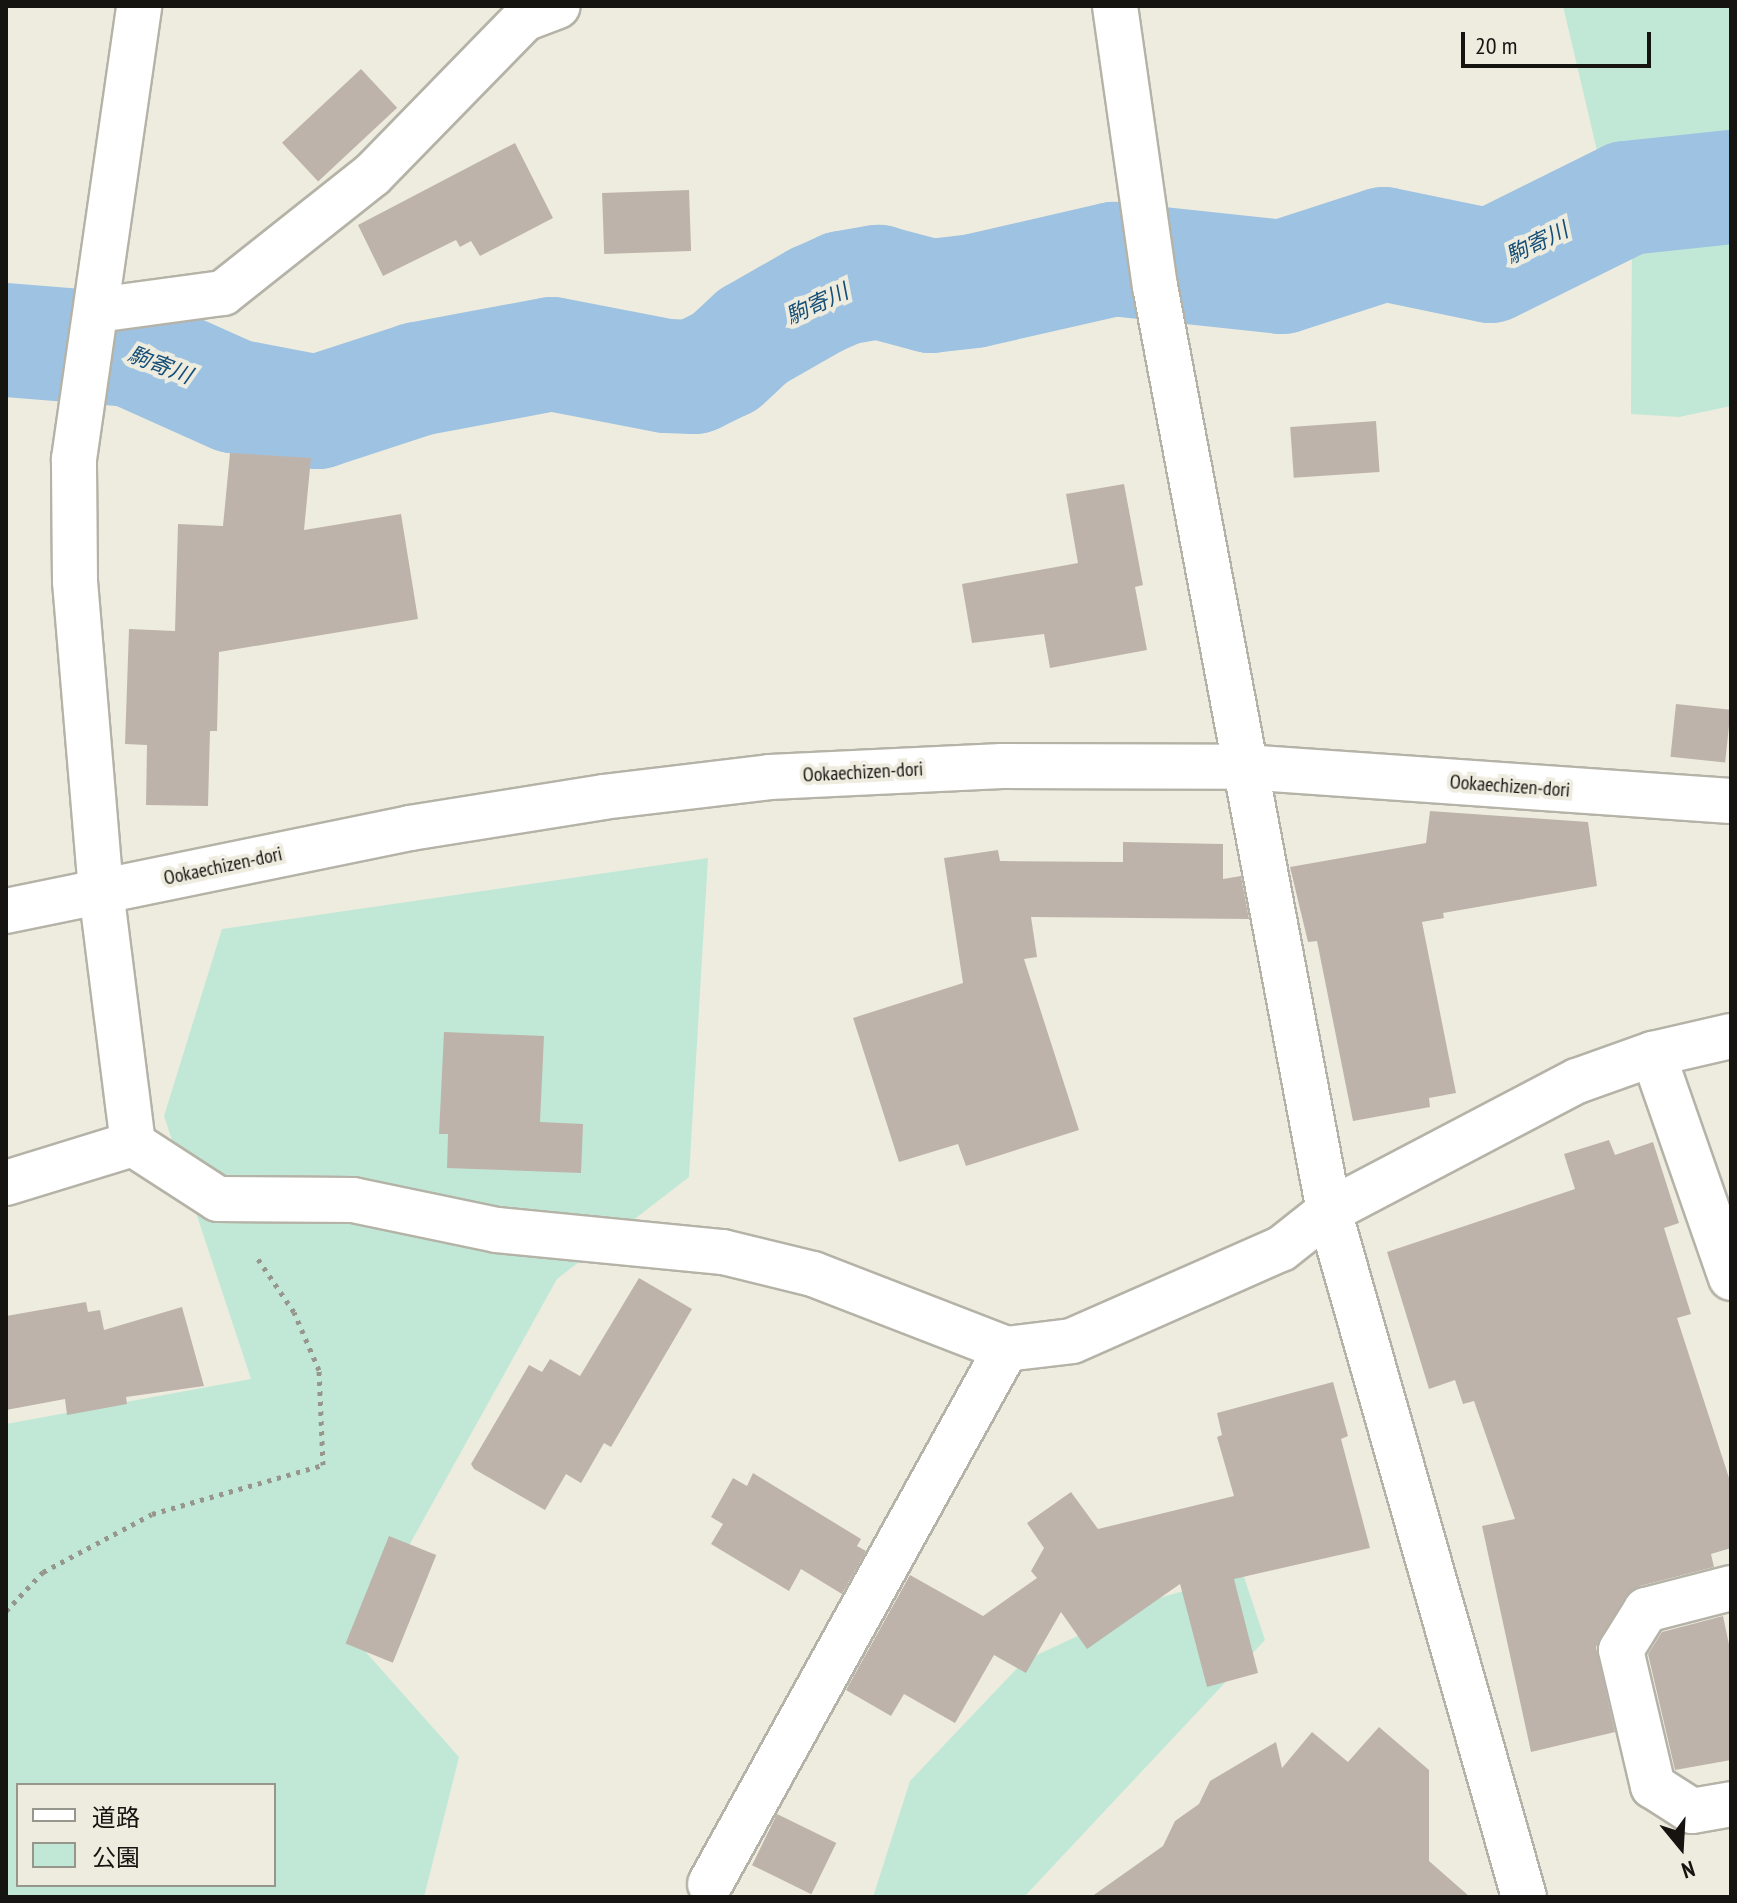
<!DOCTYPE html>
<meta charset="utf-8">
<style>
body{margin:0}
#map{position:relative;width:1737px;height:1903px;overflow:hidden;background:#eeecdf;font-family:"PT Sans Narrow","Noto Sans JP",sans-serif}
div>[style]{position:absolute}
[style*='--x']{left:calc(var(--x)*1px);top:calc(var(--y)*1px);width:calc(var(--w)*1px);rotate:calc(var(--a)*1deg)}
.green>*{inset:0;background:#c1e8d6}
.river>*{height:114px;margin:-57px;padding:0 57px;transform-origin:57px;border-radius:57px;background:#9ec2e1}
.building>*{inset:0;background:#beb3aa;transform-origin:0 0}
.path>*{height:5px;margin-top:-2.5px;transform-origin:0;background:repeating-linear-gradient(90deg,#97968c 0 4px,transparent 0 10px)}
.roads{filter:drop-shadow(2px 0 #b5b3a7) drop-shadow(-2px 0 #b5b3a7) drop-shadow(0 2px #b5b3a7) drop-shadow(0 -2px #b5b3a7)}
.minor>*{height:44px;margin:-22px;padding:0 22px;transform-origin:22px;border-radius:22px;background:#fff}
span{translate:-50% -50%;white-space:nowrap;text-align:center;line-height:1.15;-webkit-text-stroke:8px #eeecdf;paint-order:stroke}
.street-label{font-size:20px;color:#151410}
.water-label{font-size:22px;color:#154e76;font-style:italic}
.frame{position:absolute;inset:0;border:8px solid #151410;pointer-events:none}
.legend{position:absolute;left:16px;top:1783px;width:260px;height:104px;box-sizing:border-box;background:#eeecdf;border:2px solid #97968c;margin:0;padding:10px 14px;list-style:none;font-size:24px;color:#151410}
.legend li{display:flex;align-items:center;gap:16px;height:40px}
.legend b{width:40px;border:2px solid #97968c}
.north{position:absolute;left:1641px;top:1807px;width:80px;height:80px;-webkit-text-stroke:6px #eeecdf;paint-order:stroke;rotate:162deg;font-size:22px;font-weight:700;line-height:32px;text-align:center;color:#151410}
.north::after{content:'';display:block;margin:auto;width:28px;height:36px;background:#151410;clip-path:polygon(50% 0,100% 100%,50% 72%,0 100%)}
.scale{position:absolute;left:1461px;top:32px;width:190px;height:36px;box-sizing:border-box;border:4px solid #151410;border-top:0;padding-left:10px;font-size:24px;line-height:28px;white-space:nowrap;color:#151410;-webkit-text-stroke:6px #eeecdf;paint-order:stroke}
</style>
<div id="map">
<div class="green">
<div style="clip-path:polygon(1563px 6px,1731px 6px,1731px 155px,1602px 172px)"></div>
<div style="clip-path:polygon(1731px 213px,1731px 406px,1679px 417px,1631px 414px,1632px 225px)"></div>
<div style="clip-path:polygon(evenodd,708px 858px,689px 1177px,557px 1279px,356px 1641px,459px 1757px,424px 1897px,6px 1897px,6px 1424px,251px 1379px,164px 1116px,222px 929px,708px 858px,18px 1785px,274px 1785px,274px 1885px,18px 1885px,18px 1785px)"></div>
<div style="clip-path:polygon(1243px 1574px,1265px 1640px,1024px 1897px,873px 1897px,910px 1781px,1024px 1661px,1159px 1598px)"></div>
</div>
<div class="river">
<div style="--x:6;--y:340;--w:125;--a:4.6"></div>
<div style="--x:131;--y:350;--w:113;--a:24.1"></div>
<div style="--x:234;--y:396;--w:85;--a:10.9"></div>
<div style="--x:317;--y:412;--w:106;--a:-18.1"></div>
<div style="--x:418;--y:379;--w:136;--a:-10.6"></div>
<div style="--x:552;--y:354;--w:116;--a:10.9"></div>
<div style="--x:666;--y:376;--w:28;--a:2"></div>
<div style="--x:694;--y:377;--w:34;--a:-26"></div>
<div style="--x:725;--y:362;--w:38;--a:-43"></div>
<div style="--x:753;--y:336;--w:73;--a:-29.7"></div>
<div style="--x:816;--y:300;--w:30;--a:-24"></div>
<div style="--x:843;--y:288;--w:36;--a:-10"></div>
<div style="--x:878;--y:282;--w:55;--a:14.8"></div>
<div style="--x:931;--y:296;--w:43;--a:-6.6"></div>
<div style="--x:974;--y:291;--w:144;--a:-12.9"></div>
<div style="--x:1114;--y:259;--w:169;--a:6.1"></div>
<div style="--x:1282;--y:277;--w:107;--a:-17.9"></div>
<div style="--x:1384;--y:244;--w:108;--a:11.7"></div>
<div style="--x:1490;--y:266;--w:153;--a:-26.4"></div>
<div style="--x:1627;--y:198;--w:105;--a:-6"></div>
</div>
<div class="building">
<div style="left:361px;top:69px;width:53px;height:108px;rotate:47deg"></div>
<div style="clip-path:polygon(515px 143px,553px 218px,480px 256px,471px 241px,460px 247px,456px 240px,383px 276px,358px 225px)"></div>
<div style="left:689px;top:190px;width:61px;height:87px;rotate:88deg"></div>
<div style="left:1376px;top:421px;width:51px;height:86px;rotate:86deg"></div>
<div style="clip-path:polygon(230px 453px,311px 458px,304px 530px,401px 514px,418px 619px,219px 652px,217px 731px,210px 731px,208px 806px,146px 805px,147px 745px,125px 744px,129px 629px,175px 631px,178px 524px,223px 526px)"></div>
<div style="clip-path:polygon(1124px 484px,1143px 585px,1135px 587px,1147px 650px,1050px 668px,1044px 634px,972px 643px,962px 584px,1078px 563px,1066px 494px)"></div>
<div style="left:1676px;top:704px;width:55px;height:53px;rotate:6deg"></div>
<div style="clip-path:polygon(1430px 811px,1588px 822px,1597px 886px,1443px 913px,1444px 918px,1422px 922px,1456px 1093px,1429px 1098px,1430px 1107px,1353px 1121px,1317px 941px,1308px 942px,1290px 867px,1426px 843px)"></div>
<div style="clip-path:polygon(1123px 842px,1223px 844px,1223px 879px,1241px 876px,1249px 919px,1031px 917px,1037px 957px,1024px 959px,1079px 1130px,966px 1166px,958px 1144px,899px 1162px,853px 1018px,963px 983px,944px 858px,998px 850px,1000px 861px,1123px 862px)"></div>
<div style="clip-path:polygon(444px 1032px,544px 1036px,540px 1122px,583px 1124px,581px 1173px,447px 1168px,448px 1134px,439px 1134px)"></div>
<div style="clip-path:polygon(1609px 1140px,1615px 1155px,1653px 1142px,1679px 1223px,1664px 1228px,1691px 1314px,1677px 1318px,1731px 1484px,1731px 1548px,1711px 1554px,1714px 1567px,1640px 1586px,1625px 1597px,1596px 1647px,1615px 1732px,1531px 1752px,1482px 1526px,1515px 1519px,1474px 1401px,1463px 1404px,1455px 1380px,1429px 1389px,1387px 1252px,1575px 1189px,1564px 1154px)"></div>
<div style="clip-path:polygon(639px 1278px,692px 1309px,611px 1447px,604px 1443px,581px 1483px,566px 1474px,545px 1510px,474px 1469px,471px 1464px,529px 1365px,542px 1372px,550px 1359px,580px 1376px)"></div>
<div style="clip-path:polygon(86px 1302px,88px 1312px,100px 1310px,104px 1330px,182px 1307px,204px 1386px,126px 1397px,127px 1404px,67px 1415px,65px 1399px,6px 1410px,6px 1316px)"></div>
<div style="clip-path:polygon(1333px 1382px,1348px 1436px,1341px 1439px,1370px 1548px,1234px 1579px,1258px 1673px,1207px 1687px,1180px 1584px,1087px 1649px,1061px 1612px,1026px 1673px,994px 1655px,955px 1723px,904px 1694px,891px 1716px,846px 1690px,910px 1575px,983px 1616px,1037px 1578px,1031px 1571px,1044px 1548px,1027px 1523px,1071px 1492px,1098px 1529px,1234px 1496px,1217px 1437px,1222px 1435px,1217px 1413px)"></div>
<div style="clip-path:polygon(753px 1473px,861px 1539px,857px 1546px,866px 1551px,842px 1594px,801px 1569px,789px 1591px,711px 1544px,723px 1524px,711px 1517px,733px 1478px,747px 1486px)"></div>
<div style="left:389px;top:1536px;width:51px;height:116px;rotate:22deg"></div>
<div style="clip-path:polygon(1723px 1616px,1731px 1654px,1731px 1760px,1675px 1770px,1648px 1654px,1662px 1632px)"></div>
<div style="clip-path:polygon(1379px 1727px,1429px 1770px,1429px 1861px,1470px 1897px,1091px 1897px,1163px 1846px,1175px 1821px,1199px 1804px,1210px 1781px,1276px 1742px,1282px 1768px,1312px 1732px,1348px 1762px)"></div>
<div style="left:777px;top:1814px;width:66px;height:57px;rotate:26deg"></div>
</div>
<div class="path">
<div style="--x:6;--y:1611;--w:54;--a:-46.5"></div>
<div style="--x:43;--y:1572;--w:123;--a:-28"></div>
<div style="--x:152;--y:1514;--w:178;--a:-16"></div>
<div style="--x:323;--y:1465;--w:95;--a:-92.4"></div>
<div style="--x:319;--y:1370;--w:63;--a:-113.3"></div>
<div style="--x:294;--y:1312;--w:68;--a:-124.2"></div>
</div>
<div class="roads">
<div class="minor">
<div style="--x:1115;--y:6;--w:283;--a:81.9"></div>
<div style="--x:1155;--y:286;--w:941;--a:79.35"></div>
<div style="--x:1329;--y:1211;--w:713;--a:74.13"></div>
<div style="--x:97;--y:310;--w:127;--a:-7.7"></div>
<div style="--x:223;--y:293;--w:190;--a:-38.4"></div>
<div style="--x:372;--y:175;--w:218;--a:-45.7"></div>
<div style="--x:524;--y:19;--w:36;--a:-21"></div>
<div style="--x:6;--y:911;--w:412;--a:-11.6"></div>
<div style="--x:410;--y:828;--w:195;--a:-9.1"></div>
<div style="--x:603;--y:797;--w:168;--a:-6.8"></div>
<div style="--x:770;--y:777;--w:232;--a:-2.7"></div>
<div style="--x:1002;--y:766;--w:242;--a:0.2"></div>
<div style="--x:1244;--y:767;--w:488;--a:4"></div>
<div style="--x:1653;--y:1054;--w:237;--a:70.8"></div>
<div style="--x:133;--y:1144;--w:255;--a:-97.2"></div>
<div style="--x:101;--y:891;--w:311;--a:-94.8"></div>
<div style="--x:75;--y:581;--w:122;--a:-90.5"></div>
<div style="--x:74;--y:459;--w:458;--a:-81.8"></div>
<div style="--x:6;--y:1183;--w:133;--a:-17.1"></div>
<div style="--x:133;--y:1144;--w:101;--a:32.9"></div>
<div style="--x:218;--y:1199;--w:135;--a:0.4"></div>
<div style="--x:353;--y:1200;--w:147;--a:11.8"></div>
<div style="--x:497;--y:1230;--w:227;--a:5.6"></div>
<div style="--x:723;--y:1252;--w:93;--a:13.7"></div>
<div style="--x:813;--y:1274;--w:207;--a:21.2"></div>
<div style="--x:1006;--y:1349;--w:66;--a:-6.9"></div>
<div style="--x:1072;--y:1341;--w:228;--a:-23.8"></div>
<div style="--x:1281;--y:1249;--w:61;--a:-38.4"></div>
<div style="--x:1329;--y:1211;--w:280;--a:-27.7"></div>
<div style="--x:1577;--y:1081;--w:81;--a:-19.6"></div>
<div style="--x:1653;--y:1054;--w:80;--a:-13"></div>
<div style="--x:1731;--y:1588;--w:88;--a:165.5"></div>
<div style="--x:1646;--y:1610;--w:47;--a:122"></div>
<div style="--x:1621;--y:1650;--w:140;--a:76.8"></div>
<div style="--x:1653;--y:1786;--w:46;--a:32.7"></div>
<div style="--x:1692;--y:1811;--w:40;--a:-10"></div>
<div style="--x:710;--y:1884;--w:611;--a:-61.05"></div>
</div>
</div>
<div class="street-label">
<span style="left:863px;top:772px;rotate:-3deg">Ookaechizen-dori</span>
<span style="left:1510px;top:786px;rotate:4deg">Ookaechizen-dori</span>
<span style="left:223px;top:866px;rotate:-12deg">Ookaechizen-dori</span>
</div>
<div class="water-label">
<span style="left:1537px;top:243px;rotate:-26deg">駒寄川</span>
<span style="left:817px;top:304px;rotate:-25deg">駒寄川</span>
<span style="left:160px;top:365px;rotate:21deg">駒寄川</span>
</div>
<div class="frame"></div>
<ul class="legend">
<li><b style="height:10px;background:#fff"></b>道路</li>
<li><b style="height:22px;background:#c1e8d6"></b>公園</li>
</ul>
<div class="north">N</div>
<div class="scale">20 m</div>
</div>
